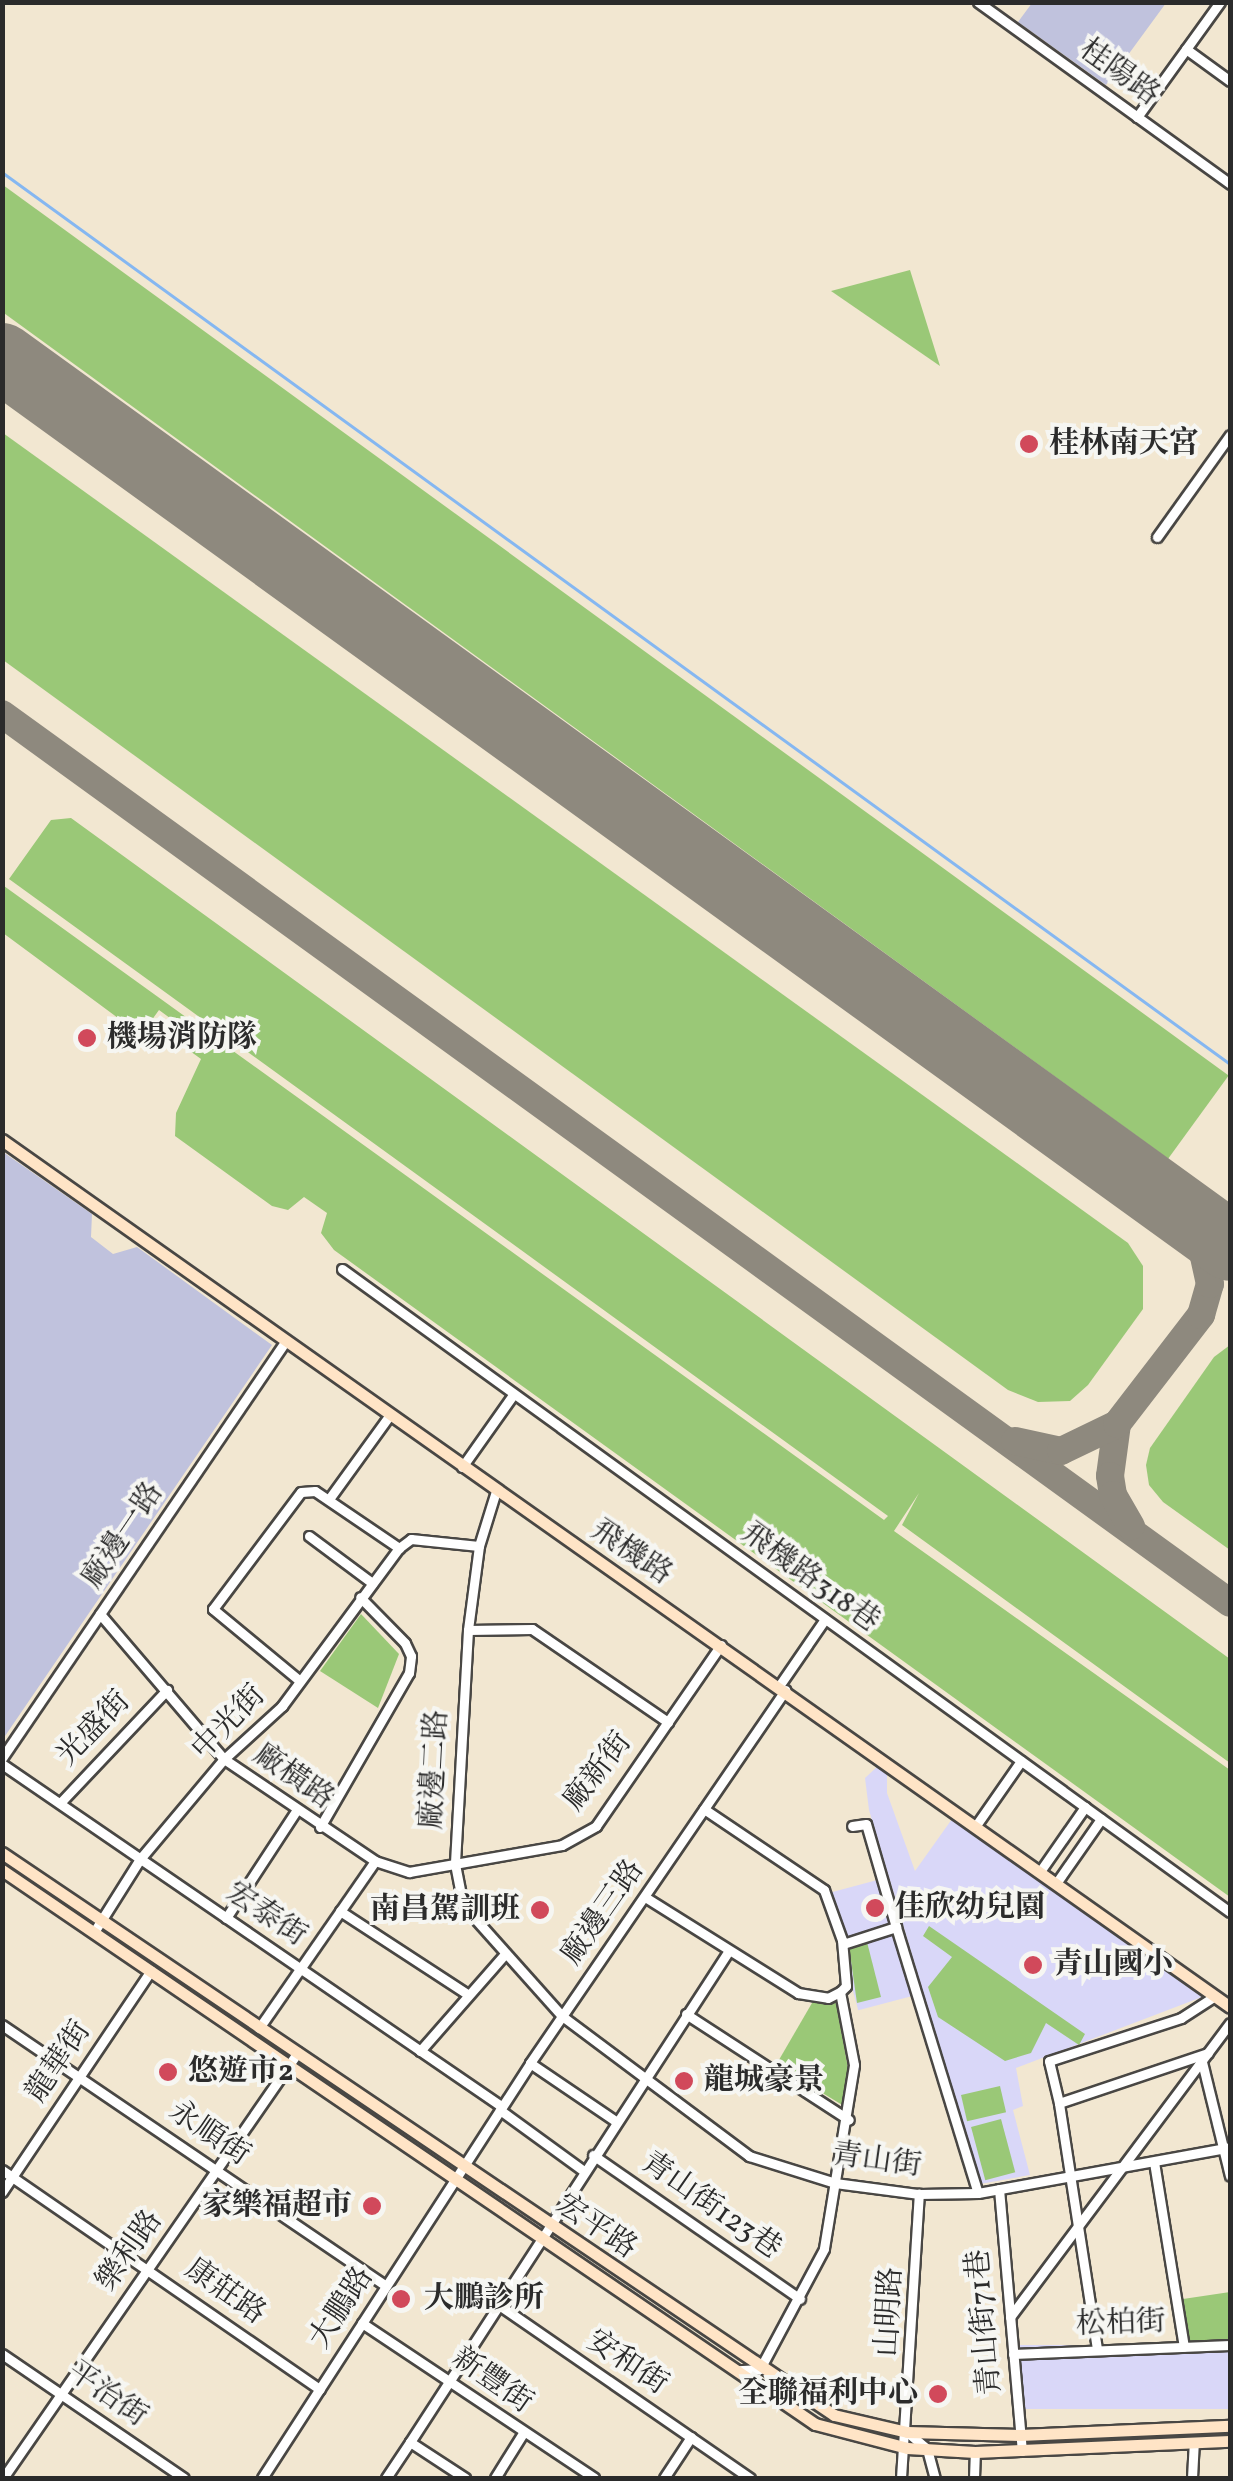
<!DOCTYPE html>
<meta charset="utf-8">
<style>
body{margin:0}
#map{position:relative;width:1233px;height:2481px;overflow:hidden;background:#f2e7d1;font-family:Vollkorn,"Noto Serif TC",serif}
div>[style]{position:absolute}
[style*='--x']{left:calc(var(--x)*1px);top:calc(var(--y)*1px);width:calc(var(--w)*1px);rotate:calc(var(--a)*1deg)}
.built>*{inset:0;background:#d9d7f8;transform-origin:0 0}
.industrial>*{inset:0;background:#c0c2dd}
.green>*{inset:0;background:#9ac877;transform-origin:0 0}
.stream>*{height:2.5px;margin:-1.25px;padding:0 1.25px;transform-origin:1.25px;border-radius:1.25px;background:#85b7f1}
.taxiway>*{height:28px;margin:-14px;padding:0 14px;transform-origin:14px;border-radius:14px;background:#8e897e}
.runway>*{height:70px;margin:-35px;padding:0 35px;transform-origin:35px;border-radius:35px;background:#8e897e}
.roads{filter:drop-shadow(2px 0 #494744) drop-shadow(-2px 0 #494744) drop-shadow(0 2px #494744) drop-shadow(0 -2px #494744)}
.street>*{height:9px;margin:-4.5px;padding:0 4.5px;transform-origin:4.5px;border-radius:4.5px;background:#fff}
.secondary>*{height:11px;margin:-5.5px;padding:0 5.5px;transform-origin:5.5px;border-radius:5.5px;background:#ffe4c6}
.dots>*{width:28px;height:28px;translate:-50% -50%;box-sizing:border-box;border:5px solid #f6f6f2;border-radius:50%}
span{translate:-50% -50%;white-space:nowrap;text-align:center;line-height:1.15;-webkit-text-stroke:8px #f6f6f2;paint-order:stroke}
.street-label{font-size:30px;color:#2b2b2b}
.poi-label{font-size:30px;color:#2b2b2b;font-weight:700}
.left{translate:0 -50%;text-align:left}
.right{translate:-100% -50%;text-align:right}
.frame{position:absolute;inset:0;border:5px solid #2b2b2b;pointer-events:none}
</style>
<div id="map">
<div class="built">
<div style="clip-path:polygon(878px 1766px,887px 1772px,887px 1793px,915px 1871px,952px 1819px,1202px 1997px,1016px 2068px,1023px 2106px,1013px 2110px,1030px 2175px,980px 2184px,869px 1810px,865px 1778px)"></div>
<div style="left:881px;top:1879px;width:121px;height:56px;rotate:75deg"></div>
<div style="left:1230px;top:2345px;width:64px;height:217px;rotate:90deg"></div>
</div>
<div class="industrial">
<div style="clip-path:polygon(1032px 3px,1032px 2px,1166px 3px,1106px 85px,1018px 22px)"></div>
<div style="clip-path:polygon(3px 1152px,92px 1214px,91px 1237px,113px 1254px,137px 1247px,272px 1345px,3px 1739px)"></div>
</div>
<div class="green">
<div style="left:3px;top:185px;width:1515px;height:103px;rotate:36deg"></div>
<div style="clip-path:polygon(910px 270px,940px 366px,831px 291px)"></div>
<div style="clip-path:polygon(3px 433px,1128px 1243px,1143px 1266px,1143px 1309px,1088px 1385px,1070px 1401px,1038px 1402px,1008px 1390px,3px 660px)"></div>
<div style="clip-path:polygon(71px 818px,1230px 1659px,1230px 1763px,902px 1525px,919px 1493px,894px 1531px,1230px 1770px,1230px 1897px,334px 1250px,321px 1233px,327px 1213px,304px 1197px,288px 1210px,272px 1206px,175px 1136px,176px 1113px,201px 1059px,183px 1046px,189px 1032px,159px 1010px,141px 1035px,3px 933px,4px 886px,884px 1520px,888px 1516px,9px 879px,51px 820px)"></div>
<div style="clip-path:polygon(1230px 1345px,1230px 1550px,1163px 1502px,1149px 1485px,1146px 1465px,1150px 1448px,1214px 1357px)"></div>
<div style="clip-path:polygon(361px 1614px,399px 1654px,378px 1708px,320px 1671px)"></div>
<div style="clip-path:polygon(929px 1926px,1085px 2034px,1079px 2045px,1046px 2023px,1031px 2053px,1005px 2061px,938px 2017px,928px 1987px,952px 1957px,923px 1936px)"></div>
<div style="clip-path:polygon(867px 1942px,881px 1997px,857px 2003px,849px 1947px)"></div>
<div style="clip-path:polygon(812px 2003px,836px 2003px,848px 2068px,844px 2106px,776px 2065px)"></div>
<div style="left:1000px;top:2086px;width:27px;height:40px;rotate:77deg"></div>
<div style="left:1001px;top:2119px;width:55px;height:31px;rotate:75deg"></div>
<div style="clip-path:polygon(1230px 2292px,1230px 2341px,1189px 2343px,1183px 2299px)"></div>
</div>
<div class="stream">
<div style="--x:2;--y:172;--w:1518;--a:35.99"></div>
</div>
<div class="taxiway">
<div style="--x:2;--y:362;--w:17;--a:24"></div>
<div style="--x:2;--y:714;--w:1516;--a:35.9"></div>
<div style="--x:1117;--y:1424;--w:52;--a:97.7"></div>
<div style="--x:1110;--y:1476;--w:19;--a:81"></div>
<div style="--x:1113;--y:1495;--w:36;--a:60"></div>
<div style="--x:1015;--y:1441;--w:47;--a:12.3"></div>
<div style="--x:1061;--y:1451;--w:62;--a:-25.7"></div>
<div style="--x:1117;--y:1424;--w:138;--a:-52.4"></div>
<div style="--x:1201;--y:1315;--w:32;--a:-74"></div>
<div style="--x:1210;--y:1284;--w:65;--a:-102.5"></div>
</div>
<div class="runway">
<div style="--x:2;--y:358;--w:1515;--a:35.87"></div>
</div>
<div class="roads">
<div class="street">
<div style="--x:978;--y:2;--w:311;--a:35.8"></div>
<div style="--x:1186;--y:49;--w:54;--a:36"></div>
<div style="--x:1137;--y:117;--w:142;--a:-54.2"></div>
<div style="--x:1157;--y:537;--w:125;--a:-54.4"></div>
<div style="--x:342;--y:1269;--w:1096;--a:35.91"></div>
<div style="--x:462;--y:1467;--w:88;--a:-54.7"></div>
<div style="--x:496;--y:1491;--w:58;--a:107.2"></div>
<div style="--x:479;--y:1546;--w:85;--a:97.5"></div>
<div style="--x:468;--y:1630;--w:234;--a:93.2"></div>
<div style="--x:455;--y:1864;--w:42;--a:79"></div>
<div style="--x:463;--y:1905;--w:149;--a:48.3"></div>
<div style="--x:562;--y:2016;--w:234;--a:36.8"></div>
<div style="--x:749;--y:2156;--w:90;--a:17.4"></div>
<div style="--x:835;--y:2183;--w:85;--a:7.5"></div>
<div style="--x:919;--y:2194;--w:59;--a:-1"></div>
<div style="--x:978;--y:2193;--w:256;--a:-10.3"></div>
<div style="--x:329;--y:1499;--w:102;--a:-54.1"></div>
<div style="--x:309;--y:1536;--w:79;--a:36.7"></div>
<div style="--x:100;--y:1614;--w:191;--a:49.5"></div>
<div style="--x:224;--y:1759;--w:182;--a:34"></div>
<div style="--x:375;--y:1861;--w:36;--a:18"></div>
<div style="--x:409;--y:1872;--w:155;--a:-10"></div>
<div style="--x:562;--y:1845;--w:39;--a:-29"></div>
<div style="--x:596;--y:1826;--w:220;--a:-55.4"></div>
<div style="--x:468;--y:1630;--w:64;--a:-0.9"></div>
<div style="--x:532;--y:1629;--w:165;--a:34.4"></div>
<div style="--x:300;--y:1681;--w:113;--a:-140.4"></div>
<div style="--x:213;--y:1609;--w:146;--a:-53.1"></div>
<div style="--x:301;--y:1492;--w:14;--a:-4"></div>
<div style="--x:315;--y:1491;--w:102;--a:34.2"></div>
<div style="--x:399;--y:1548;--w:15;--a:-37"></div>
<div style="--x:411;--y:1539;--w:68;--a:5.9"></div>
<div style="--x:779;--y:1686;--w:81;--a:-55.5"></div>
<div style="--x:2;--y:1758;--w:503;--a:-55.77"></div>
<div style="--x:2;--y:1764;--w:605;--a:34.43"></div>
<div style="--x:60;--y:1803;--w:156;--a:-46.6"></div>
<div style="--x:704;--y:1809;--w:145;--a:34"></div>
<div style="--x:824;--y:1890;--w:53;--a:70.2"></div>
<div style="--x:842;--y:1940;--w:46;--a:85"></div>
<div style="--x:846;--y:1986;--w:8;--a:135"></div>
<div style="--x:840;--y:1992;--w:74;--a:79.1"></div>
<div style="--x:854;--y:2065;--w:186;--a:99.3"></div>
<div style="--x:824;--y:2249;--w:136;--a:118.1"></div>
<div style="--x:760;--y:2369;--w:22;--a:177"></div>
<div style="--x:977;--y:1824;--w:77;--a:-55.1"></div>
<div style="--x:320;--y:1827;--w:178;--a:-60"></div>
<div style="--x:409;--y:1673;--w:17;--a:-83"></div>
<div style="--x:411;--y:1656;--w:14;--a:-115"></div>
<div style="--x:405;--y:1643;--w:64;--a:-134.4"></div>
<div style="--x:1041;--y:1870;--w:77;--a:-55.1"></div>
<div style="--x:1057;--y:1882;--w:77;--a:-55.1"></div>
<div style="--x:645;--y:1897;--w:181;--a:32.1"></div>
<div style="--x:798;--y:1993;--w:30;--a:9"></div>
<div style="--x:828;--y:1998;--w:13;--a:-27"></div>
<div style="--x:340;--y:1911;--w:150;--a:33.1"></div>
<div style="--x:226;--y:1918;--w:128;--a:-56.8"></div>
<div style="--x:896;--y:1927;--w:278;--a:72.9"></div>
<div style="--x:94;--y:1932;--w:86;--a:-57.8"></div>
<div style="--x:140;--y:1859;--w:131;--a:-50"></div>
<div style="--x:224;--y:1759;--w:79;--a:-42.4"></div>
<div style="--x:282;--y:1706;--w:197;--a:-53.5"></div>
<div style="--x:843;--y:1944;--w:56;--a:-17.8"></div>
<div style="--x:896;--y:1927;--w:107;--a:-106.2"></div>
<div style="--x:866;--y:1824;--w:14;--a:172"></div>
<div style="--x:686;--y:2014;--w:194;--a:33"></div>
<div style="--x:2;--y:2025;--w:464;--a:34.2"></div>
<div style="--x:259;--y:2028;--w:203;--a:-55.2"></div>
<div style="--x:420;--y:2051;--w:128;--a:-48.8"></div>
<div style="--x:1202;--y:2062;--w:117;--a:76.2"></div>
<div style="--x:530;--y:2063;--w:102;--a:34.2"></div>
<div style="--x:1059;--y:2103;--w:43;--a:-103.4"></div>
<div style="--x:1049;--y:2061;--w:139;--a:-18"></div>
<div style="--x:1181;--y:2018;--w:40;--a:-32.9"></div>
<div style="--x:500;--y:2110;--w:104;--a:36"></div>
<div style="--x:593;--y:2155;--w:252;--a:34.8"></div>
<div style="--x:1154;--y:2162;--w:187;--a:80.8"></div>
<div style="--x:2;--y:2170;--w:386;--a:34.6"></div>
<div style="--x:999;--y:2189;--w:263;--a:85"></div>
<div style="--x:2;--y:2192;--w:267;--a:-56.1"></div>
<div style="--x:499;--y:2305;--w:305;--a:34.6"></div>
<div style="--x:1010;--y:2317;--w:367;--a:-53.2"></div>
<div style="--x:362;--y:2323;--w:279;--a:33.7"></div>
<div style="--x:1097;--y:2349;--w:249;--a:-98.8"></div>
<div style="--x:1059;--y:2103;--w:157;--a:-18.6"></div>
<div style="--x:2;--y:2354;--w:220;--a:34.3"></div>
<div style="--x:1013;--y:2354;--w:217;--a:-2.4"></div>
<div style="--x:907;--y:2432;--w:26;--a:40"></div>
<div style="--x:927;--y:2449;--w:30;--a:75"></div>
<div style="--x:410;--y:2442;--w:584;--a:-57.02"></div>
<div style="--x:3;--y:2478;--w:518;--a:-55.3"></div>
<div style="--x:262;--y:2478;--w:494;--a:-57.1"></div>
<div style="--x:530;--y:2063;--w:452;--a:-55.6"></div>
<div style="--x:386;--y:2478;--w:43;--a:-56.3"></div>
<div style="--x:410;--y:2442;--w:66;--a:33.2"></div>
<div style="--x:495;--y:2478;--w:53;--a:-58.1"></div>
<div style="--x:664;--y:2478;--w:49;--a:-56.6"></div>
<div style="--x:901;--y:2478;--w:285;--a:-86.4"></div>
<div style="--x:974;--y:2478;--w:26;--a:-88"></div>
<div style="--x:1192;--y:2478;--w:35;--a:-87"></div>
</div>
<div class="secondary">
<div style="--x:2;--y:1140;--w:1503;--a:35.22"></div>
<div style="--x:2;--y:1853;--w:1004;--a:34.04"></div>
<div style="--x:834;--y:2415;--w:75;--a:13.1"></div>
<div style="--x:907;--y:2432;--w:113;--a:1.5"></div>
<div style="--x:1020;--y:2435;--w:210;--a:-2.5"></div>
<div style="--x:2;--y:1870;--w:984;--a:34.27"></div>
<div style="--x:815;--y:2424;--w:95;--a:14.6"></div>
<div style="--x:907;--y:2448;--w:68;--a:3.4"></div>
<div style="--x:975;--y:2452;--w:255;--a:-2.5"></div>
</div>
</div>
<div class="dots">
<div style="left:1029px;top:444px;background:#d1495b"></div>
<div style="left:87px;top:1038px;background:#d1495b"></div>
<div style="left:875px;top:1908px;background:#d1495b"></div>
<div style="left:540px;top:1910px;background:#d1495b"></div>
<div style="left:1033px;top:1965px;background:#d1495b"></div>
<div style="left:168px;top:2072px;background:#d1495b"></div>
<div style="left:684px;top:2081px;background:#d1495b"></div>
<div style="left:372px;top:2206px;background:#d1495b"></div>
<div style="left:401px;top:2299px;background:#d1495b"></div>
<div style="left:938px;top:2394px;background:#d1495b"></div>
</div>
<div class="street-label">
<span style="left:1119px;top:73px;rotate:36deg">桂陽路</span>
<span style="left:123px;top:1536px;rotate:-56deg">廠邊一路</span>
<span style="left:631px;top:1553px;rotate:34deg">飛機路</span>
<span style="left:810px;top:1578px;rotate:36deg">飛機路318巷</span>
<span style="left:229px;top:1723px;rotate:-46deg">中光街</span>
<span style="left:94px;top:1729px;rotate:-46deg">光盛街</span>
<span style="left:435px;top:1770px;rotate:-87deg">廠邊二路</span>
<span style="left:598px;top:1772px;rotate:-52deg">廠新街</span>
<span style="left:293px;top:1777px;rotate:35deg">廠橫路</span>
<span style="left:603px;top:1913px;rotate:-55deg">廠邊三路</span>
<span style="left:266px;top:1915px;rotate:34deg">宏泰街</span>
<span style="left:59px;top:2062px;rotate:-56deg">龍華街</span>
<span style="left:209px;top:2134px;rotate:34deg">永順街</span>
<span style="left:877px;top:2161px;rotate:8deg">青山街</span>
<span style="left:711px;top:2206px;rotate:35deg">青山街123巷</span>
<span style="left:596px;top:2227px;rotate:34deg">宏平路</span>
<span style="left:130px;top:2251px;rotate:-55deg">樂利路</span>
<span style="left:225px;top:2292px;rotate:35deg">康莊路</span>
<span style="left:342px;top:2308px;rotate:-57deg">大鵬路</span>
<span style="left:890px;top:2312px;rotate:-87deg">山明路</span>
<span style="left:985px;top:2322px;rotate:-95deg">青山街71巷</span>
<span style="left:1121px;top:2324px;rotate:-2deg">松柏街</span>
<span style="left:627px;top:2363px;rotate:34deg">安和街</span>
<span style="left:492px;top:2381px;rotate:35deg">新豐街</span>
<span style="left:107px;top:2395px;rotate:35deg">平治街</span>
</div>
<div class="poi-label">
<span class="left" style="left:1049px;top:444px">桂林南天宮</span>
<span class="left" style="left:107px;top:1038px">機場消防隊</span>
<span class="left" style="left:895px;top:1908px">佳欣幼兒園</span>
<span class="right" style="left:520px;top:1910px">南昌駕訓班</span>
<span class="left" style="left:1053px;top:1965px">青山國小</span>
<span class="left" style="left:188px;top:2072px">悠遊市2</span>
<span class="left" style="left:704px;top:2081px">龍城豪景</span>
<span class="right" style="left:352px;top:2206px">家樂福超市</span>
<span class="left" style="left:424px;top:2299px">大鵬診所</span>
<span class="right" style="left:918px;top:2394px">全聯福利中心</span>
</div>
<div class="frame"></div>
</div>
